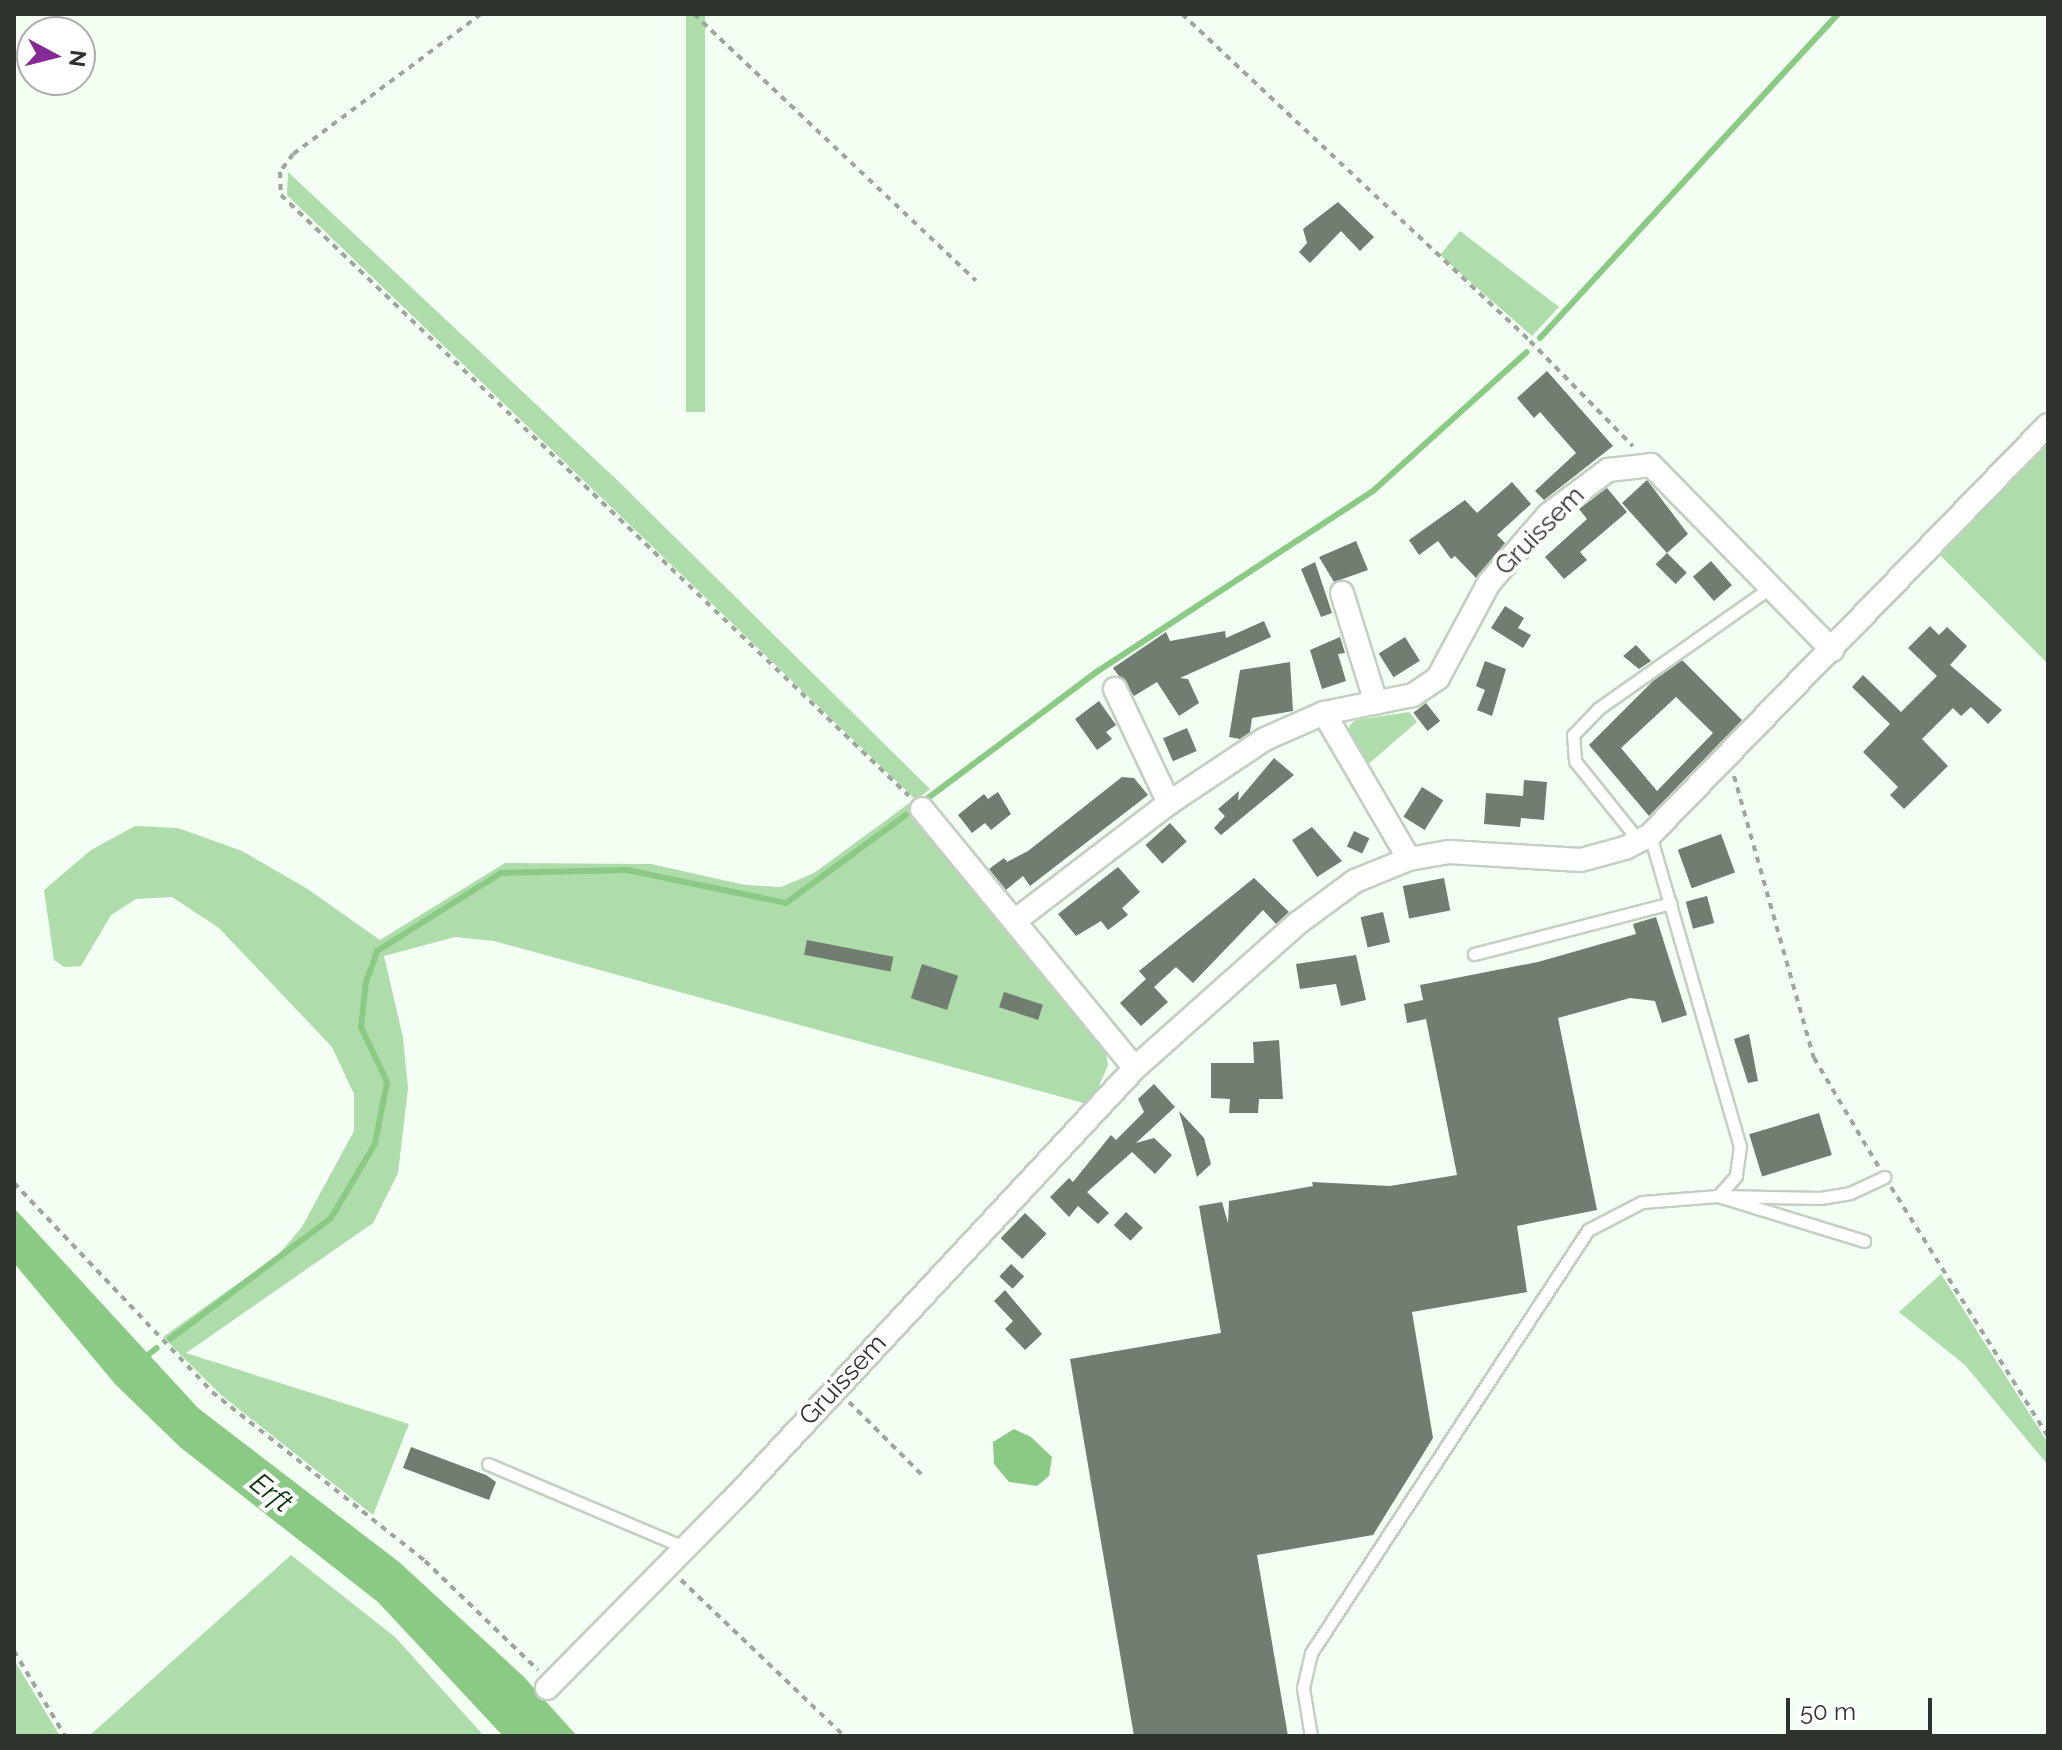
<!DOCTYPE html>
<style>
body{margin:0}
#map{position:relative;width:2062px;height:1750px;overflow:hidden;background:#f4fff3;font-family:Raleway,sans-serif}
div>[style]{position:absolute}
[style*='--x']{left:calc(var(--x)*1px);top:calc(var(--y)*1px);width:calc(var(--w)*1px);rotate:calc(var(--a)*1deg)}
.green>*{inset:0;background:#aedcaa;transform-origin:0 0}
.water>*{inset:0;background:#8bca85}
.stream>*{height:6px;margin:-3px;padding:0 3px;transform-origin:3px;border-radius:3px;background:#8bca85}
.building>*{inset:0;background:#717d70;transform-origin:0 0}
.path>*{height:4px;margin-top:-2px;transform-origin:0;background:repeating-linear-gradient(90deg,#9da59c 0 6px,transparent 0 12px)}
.roads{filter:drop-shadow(2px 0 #c3cfc1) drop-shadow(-2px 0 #c3cfc1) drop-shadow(0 2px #c3cfc1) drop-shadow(0 -2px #c3cfc1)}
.lane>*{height:11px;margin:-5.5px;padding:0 5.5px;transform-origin:5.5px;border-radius:5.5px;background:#fff}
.street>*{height:22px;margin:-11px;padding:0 11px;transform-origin:11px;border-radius:11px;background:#fff}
span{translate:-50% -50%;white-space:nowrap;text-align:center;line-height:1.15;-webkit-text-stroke:8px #fff;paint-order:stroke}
.street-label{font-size:26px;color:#2e332e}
.water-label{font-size:28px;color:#083507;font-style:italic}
.frame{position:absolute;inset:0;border:16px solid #2e332e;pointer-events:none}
.north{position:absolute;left:16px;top:16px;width:80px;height:80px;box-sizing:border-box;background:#fff;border:2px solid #abadab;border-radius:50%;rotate:97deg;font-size:22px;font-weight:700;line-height:32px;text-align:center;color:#2e332e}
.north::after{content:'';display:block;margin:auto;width:28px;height:36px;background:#872994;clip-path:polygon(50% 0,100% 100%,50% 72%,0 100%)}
.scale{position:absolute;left:1786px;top:1698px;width:146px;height:36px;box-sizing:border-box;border:4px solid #2e332e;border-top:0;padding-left:10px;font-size:24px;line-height:28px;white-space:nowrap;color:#2e332e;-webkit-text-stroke:6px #fff;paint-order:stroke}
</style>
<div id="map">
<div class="green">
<div style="left:686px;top:14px;width:19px;height:398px"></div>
<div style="clip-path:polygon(288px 172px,617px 480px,930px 789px,916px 800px,287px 195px)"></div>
<div style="clip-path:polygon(1460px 231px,1559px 307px,1532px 336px,1440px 255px)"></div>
<div style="clip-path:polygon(2048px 437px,2048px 664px,1937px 552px)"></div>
<div style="clip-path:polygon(1409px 712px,1417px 722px,1365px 767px,1347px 735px,1350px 725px,1356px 720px)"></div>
<div style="clip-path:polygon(911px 802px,1105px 1048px,1108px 1065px,1091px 1105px,494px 941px,455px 937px,384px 956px,403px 1038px,408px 1088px,398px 1173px,373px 1223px,186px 1353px,409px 1424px,373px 1515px,220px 1394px,163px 1337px,279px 1254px,302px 1227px,354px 1131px,354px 1094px,332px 1047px,219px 928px,172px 897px,136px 899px,111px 915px,81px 966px,64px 967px,54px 960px,44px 890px,91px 850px,135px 826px,178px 828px,242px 851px,306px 888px,380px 940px,505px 863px,651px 864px,745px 885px,781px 887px,814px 873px)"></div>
<div style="clip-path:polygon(1941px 1274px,2048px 1443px,2048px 1465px,1965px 1365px,1899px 1312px)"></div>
<div style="clip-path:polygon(291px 1555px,395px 1637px,484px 1736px,89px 1736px)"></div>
<div style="clip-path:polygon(14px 1660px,60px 1736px,14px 1736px)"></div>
</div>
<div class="water">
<div style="clip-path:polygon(14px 1208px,198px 1408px,399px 1562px,524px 1677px,577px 1736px,503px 1736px,378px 1602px,180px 1447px,115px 1384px,14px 1263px)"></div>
<div style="clip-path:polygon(1014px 1429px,1031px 1437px,1052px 1457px,1049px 1476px,1037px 1486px,1009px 1482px,994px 1464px,993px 1442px)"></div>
</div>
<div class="stream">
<div style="--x:1540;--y:338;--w:440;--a:-47.4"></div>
<div style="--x:928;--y:798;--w:212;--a:-36.8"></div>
<div style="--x:1098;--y:671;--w:329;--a:-33.2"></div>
<div style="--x:1373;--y:491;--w:207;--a:-42.1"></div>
<div style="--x:170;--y:1339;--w:201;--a:-36.9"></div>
<div style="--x:331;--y:1218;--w:86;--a:-59.3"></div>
<div style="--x:375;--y:1144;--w:63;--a:-79"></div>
<div style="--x:387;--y:1082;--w:61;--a:-115.3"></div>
<div style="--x:361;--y:1027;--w:45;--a:-83.7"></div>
<div style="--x:366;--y:982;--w:33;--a:-70"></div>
<div style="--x:377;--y:951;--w:146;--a:-32.2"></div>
<div style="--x:501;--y:873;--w:126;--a:-1.4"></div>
<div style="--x:627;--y:870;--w:162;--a:11.7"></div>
<div style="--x:786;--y:903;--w:149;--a:-36.3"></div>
<div style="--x:144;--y:1358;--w:16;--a:-38"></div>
</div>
<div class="building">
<div style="clip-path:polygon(1338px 202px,1374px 237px,1360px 251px,1341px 231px,1310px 263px,1299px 252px,1307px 243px,1303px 229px)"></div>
<div style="clip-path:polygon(1547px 371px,1613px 446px,1544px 500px,1535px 491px,1576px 453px,1540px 412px,1534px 418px,1517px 398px)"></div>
<div style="clip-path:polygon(1647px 480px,1688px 534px,1667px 553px,1622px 503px)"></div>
<div style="clip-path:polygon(1512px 482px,1531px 504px,1497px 535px,1505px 543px,1476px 578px,1455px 556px,1451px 559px,1438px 541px,1419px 555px,1409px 540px,1465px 500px,1477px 513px)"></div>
<div style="clip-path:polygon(1607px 488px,1627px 512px,1580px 552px,1587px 560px,1564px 579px,1545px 557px,1587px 519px,1579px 509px)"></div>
<div style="clip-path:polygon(1356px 541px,1368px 570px,1334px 582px,1319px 557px)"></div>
<div style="left:1667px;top:553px;width:28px;height:16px;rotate:45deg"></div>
<div style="left:1711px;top:561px;width:32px;height:24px;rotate:49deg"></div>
<div style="clip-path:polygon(1315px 562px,1332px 613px,1321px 617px,1301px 569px)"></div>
<div style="clip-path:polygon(1505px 606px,1524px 618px,1518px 628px,1531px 635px,1523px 648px,1491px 628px)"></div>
<div style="clip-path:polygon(1264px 621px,1271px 637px,1180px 678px,1188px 679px,1199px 703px,1179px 716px,1157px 682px,1134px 696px,1113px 668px,1166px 632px,1170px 641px,1225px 631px,1226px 638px)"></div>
<div style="clip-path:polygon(1930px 626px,1939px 635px,1947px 627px,1967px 646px,1950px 665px,2002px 710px,1988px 724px,1971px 707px,1961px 716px,1953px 708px,1922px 739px,1948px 766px,1904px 809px,1890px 795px,1898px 787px,1863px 752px,1890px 724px,1852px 687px,1863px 675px,1901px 712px,1937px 676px,1908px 648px)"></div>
<div style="clip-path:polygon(1340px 637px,1345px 653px,1338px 654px,1346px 681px,1322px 689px,1310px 650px)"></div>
<div style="left:1405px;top:637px;width:28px;height:31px;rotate:58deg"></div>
<div style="clip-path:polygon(1636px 645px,1651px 661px,1639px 669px,1623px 656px)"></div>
<div style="clip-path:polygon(evenodd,1682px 660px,1742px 720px,1649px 816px,1589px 745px,1653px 681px,1682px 660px,1676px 697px,1713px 733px,1657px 791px,1621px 748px,1676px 697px)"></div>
<div style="clip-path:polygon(1485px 661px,1506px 669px,1492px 716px,1477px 710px,1485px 690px,1476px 686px)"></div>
<div style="clip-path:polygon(1290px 662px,1293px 711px,1252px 718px,1250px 732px,1240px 739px,1229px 737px,1240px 670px)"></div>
<div style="clip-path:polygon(1099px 701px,1116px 725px,1106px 732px,1112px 739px,1097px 750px,1075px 719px)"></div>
<div style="left:1426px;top:703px;width:23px;height:16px;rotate:52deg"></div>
<div style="left:1187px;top:728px;width:25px;height:26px;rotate:67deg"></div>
<div style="clip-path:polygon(1274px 758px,1294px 775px,1221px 835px,1214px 828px,1225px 816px,1218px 809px,1239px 791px,1238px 801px)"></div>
<div style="clip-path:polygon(1122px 777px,1134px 778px,1148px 795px,1030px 886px,1023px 876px,1006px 890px,989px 869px,1004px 858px,1007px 862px,1028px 851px)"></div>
<div style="clip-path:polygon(1524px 780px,1547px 782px,1544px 820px,1521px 818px,1520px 827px,1484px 824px,1486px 793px,1523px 796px)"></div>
<div style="left:1422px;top:787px;width:25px;height:35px;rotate:32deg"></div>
<div style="clip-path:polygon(998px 792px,1011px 814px,991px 830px,985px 823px,972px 833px,958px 815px,984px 794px,988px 799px)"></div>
<div style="left:1170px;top:823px;width:25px;height:33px;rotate:48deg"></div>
<div style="clip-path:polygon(1312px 827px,1342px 861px,1317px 877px,1292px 840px)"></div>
<div style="left:1354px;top:831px;width:17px;height:17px;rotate:25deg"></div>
<div style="left:1721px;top:834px;width:41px;height:46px;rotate:70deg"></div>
<div style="clip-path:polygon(1118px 867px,1140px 892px,1122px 908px,1128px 915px,1108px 930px,1101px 921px,1076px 936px,1058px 914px)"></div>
<div style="clip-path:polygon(1254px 878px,1289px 912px,1276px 924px,1263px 910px,1193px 983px,1176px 967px,1154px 987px,1168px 1002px,1141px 1026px,1120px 1003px,1146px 979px,1139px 971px)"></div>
<div style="left:1444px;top:878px;width:33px;height:42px;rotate:79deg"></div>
<div style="left:1707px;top:896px;width:28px;height:22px;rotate:75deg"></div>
<div style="left:1383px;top:912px;width:31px;height:23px;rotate:77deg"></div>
<div style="clip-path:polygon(1656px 917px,1687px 1015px,1662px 1023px,1655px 1001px,1630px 998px,1558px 1018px,1597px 1210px,1517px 1226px,1527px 1292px,1412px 1312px,1433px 1438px,1373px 1535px,1257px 1555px,1288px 1736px,1134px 1736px,1070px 1359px,1221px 1333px,1199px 1206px,1222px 1202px,1228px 1223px,1229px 1201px,1313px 1186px,1312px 1182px,1390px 1186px,1457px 1175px,1426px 1019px,1407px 1023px,1404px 1004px,1423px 1000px,1420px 985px,1538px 962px,1636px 934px,1633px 924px)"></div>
<div style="left:807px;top:940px;width:88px;height:15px;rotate:11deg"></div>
<div style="clip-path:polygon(1356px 955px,1366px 1000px,1341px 1006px,1336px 984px,1300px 989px,1296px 964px)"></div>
<div style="left:922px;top:964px;width:38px;height:36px;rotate:18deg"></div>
<div style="left:1004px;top:992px;width:41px;height:16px;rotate:18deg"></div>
<div style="clip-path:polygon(1749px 1034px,1758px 1081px,1748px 1083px,1734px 1039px)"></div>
<div style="clip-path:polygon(1279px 1040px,1283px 1099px,1259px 1099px,1258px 1113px,1229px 1113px,1230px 1099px,1211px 1098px,1211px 1063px,1254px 1063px,1253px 1042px)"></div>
<div style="clip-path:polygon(1154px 1084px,1175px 1107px,1136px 1143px,1154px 1138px,1172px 1155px,1155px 1174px,1132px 1152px,1087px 1192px,1109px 1213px,1098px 1224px,1078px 1206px,1069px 1217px,1050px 1197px,1069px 1178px,1073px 1182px,1111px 1135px,1116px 1140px,1144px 1112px,1138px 1099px)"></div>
<div style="clip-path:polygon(1179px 1111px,1204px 1138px,1211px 1164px,1197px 1177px)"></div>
<div style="left:1819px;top:1113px;width:44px;height:73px;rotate:73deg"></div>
<div style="left:1126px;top:1212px;width:23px;height:18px;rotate:43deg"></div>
<div style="left:1025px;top:1213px;width:30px;height:35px;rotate:44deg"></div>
<div style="left:1011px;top:1264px;width:18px;height:17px;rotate:43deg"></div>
<div style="clip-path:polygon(1005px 1290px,1042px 1334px,1025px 1350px,1005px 1329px,1013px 1321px,994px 1301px)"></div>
<div style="clip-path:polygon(411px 1447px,486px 1475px,496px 1482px,489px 1500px,403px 1468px)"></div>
</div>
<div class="path">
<div style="--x:481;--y:14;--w:234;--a:143.3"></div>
<div style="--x:293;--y:154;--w:22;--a:126"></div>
<div style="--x:280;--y:172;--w:23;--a:88"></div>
<div style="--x:281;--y:195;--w:869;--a:43.74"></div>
<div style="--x:694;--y:14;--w:388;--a:43.4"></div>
<div style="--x:1182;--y:14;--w:478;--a:43.2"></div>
<div style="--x:1530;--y:341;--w:147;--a:45.6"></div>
<div style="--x:1734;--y:776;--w:293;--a:74.2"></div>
<div style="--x:1814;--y:1058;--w:126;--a:59.3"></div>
<div style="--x:14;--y:1183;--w:288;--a:46.5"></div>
<div style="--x:212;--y:1392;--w:272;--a:38.4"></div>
<div style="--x:425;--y:1561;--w:157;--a:44"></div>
<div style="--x:1891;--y:1187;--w:294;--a:57.8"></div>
<div style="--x:849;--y:1402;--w:102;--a:45"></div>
<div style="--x:681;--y:1580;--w:226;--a:43.7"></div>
<div style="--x:14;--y:1651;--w:99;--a:59"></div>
</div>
<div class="roads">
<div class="lane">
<div style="--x:1650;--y:835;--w:324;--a:73.9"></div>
<div style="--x:1740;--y:1146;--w:30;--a:98"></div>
<div style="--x:1736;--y:1176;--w:27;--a:132"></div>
<div style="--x:1718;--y:1196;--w:102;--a:1.1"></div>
<div style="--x:1820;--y:1198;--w:30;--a:-9"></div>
<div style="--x:1850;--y:1193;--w:38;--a:-25"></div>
<div style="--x:1639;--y:841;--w:102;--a:-128.7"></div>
<div style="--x:1575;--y:761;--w:26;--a:-94"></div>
<div style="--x:1573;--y:735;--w:37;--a:-46"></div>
<div style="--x:1599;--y:708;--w:210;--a:-35.1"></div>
<div style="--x:1474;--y:954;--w:203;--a:-14.5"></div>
<div style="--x:488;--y:1464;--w:213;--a:23"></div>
<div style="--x:1311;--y:1736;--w:49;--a:-99.5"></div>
<div style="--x:1303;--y:1688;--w:36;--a:-77"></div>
<div style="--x:1311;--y:1653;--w:506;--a:-56.78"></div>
<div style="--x:1588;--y:1230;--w:61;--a:-27.4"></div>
<div style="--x:1642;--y:1202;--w:76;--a:-4.5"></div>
<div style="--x:1718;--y:1196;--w:153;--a:17.1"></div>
</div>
<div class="street">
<div style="--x:1342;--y:593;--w:115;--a:72.8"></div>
<div style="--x:1115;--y:689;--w:126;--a:64.7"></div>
<div style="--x:1324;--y:713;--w:169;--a:59.8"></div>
<div style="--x:922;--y:809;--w:335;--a:50.6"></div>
<div style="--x:1016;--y:920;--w:193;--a:-37.4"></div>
<div style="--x:1169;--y:803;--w:115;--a:-33.7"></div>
<div style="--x:1265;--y:739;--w:64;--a:-23.8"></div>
<div style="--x:1324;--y:713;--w:91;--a:-11.4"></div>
<div style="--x:1413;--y:695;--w:30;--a:-34"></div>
<div style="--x:1438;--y:678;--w:108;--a:-61.8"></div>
<div style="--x:1489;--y:583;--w:91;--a:-49"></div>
<div style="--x:1549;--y:514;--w:74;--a:-36.7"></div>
<div style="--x:1608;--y:470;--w:43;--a:-6.6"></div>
<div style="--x:1651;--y:465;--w:259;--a:45.6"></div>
<div style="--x:547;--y:1688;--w:282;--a:-45.4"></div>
<div style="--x:745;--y:1487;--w:572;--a:-47.05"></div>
<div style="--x:1135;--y:1068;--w:218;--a:-41.7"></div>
<div style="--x:1298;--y:923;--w:71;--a:-36.4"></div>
<div style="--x:1355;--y:881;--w:58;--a:-22.2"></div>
<div style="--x:1409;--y:859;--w:41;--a:-9.9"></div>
<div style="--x:1449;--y:852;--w:132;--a:3.5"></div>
<div style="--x:1581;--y:860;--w:46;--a:-15.3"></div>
<div style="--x:1625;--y:848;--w:28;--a:-27"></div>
<div style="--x:1650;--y:835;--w:571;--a:-45.85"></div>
</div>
</div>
<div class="street-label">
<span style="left:1540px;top:531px;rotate:-45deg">Gruissem</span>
<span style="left:843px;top:1380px;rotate:-47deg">Gruissem</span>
</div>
<div class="water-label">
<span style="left:271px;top:1493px;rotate:39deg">Erft</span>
</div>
<div class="frame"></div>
<div class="north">N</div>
<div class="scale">50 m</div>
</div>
